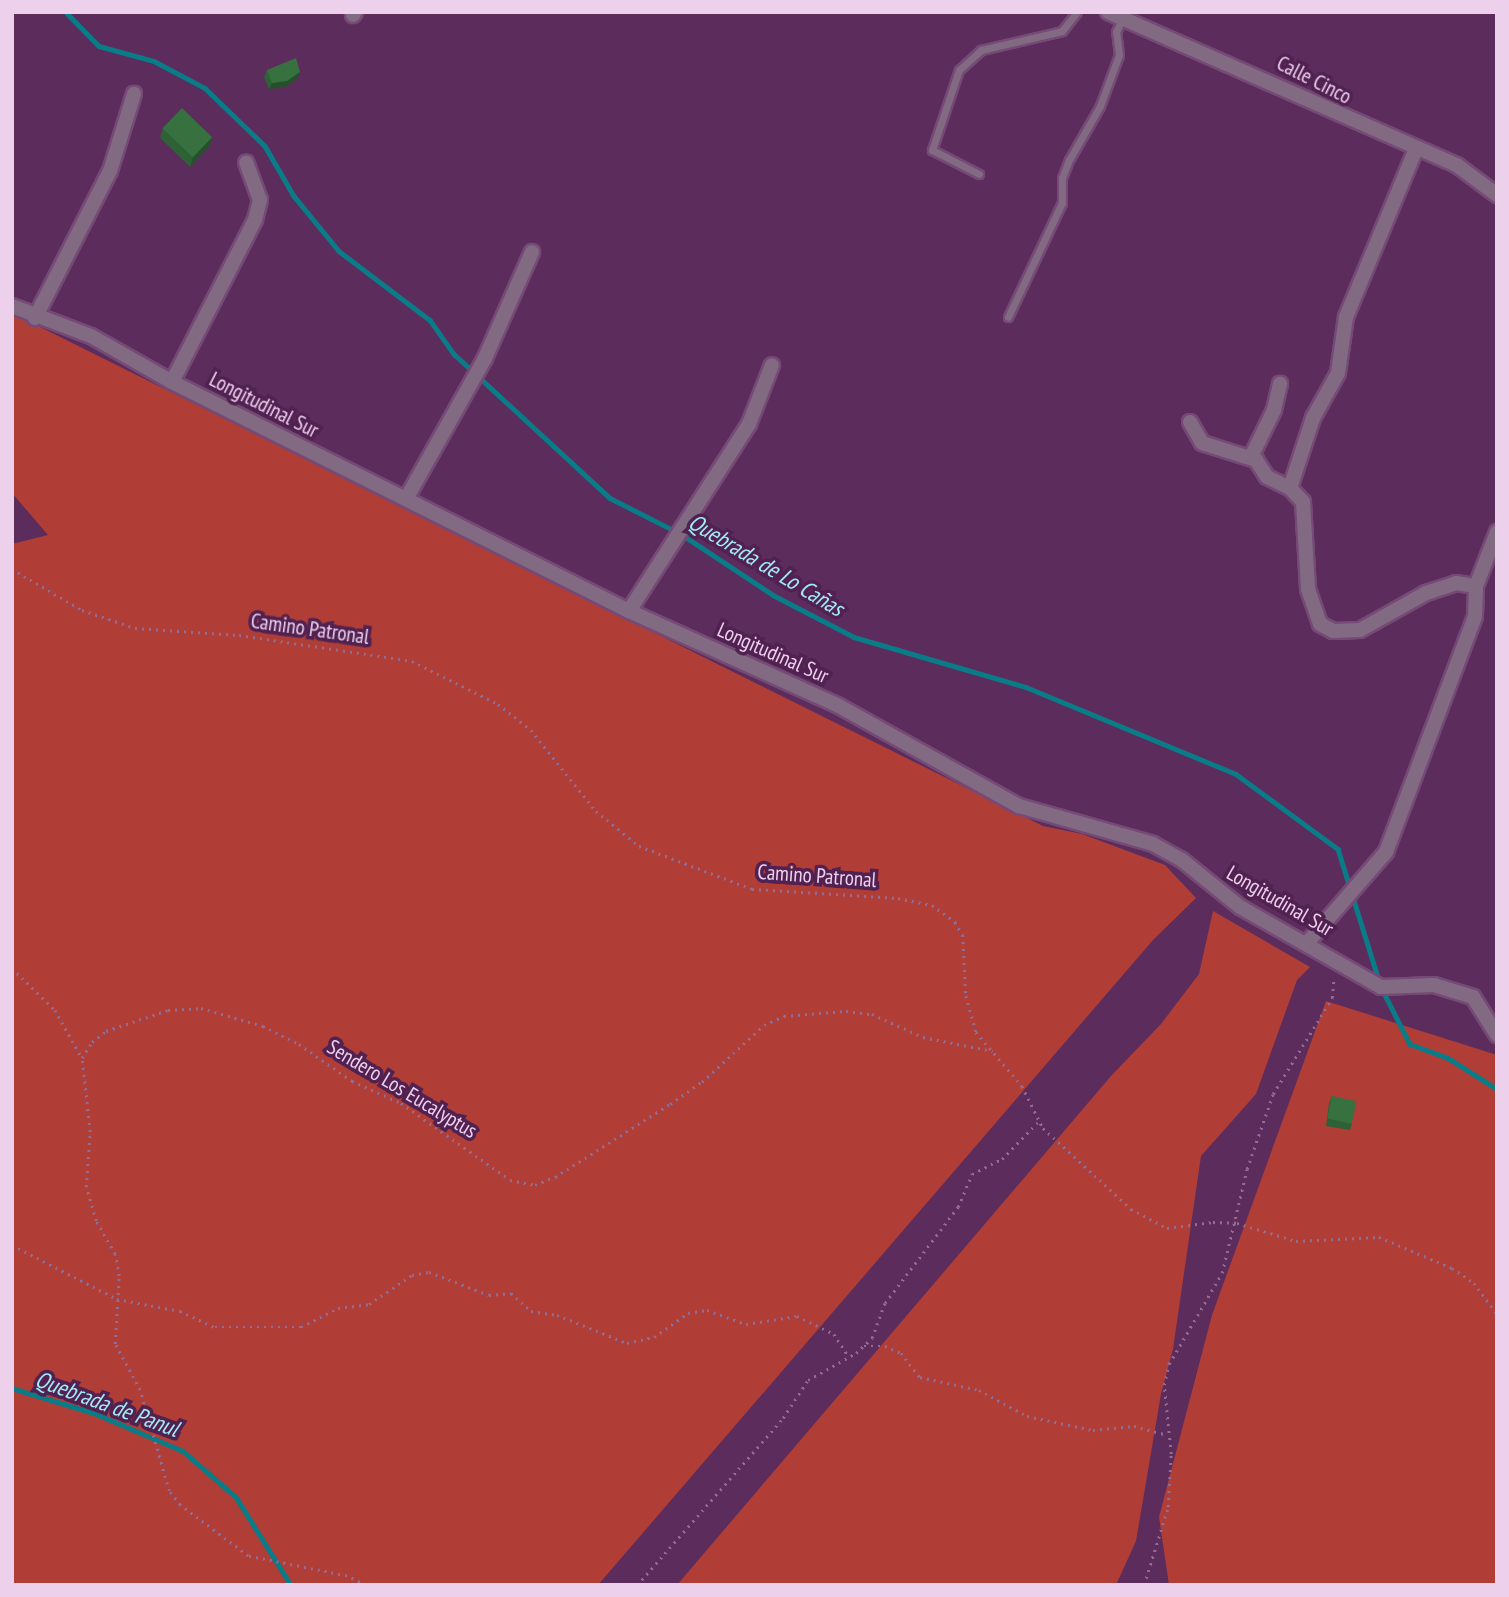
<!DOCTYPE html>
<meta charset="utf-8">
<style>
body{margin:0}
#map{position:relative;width:1509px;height:1597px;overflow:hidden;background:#5c2c5c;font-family:"PT Sans Narrow",sans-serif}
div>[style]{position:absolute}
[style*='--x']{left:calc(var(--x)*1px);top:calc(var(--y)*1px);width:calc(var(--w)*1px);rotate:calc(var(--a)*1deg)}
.forest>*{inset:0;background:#b03e37}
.stream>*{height:4.5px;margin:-2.25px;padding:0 2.25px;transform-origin:2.25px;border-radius:2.25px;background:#097c88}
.path>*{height:2.5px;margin-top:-1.25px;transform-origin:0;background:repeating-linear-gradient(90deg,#946b93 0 2px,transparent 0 7px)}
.roads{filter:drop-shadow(2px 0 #764a76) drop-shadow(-2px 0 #764a76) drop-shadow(0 2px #764a76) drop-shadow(0 -2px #764a76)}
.lane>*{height:7px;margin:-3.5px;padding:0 3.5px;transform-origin:3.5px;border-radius:3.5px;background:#826b82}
.street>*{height:14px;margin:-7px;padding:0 7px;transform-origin:7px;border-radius:7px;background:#826b82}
.wall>*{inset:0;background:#2f6136}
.shaded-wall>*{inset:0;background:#264f2c}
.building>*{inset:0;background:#37713f;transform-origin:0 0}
span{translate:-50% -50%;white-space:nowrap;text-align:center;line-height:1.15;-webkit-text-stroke:7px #502151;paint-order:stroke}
.street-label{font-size:21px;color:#edd0ec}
.water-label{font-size:23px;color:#a2eaf4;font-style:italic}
.frame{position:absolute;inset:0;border:14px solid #edd0ec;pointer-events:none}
</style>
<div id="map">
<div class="forest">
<div style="clip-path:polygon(12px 313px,1043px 826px,1082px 834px,1165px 865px,1196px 898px,1153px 940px,598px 1585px,12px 1585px,12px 544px,48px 535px,12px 493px)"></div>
<div style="clip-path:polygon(1213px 911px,1310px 967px,1297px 980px,1256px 1094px,1201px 1156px,1173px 1349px,1161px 1394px,1136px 1541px,1116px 1585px,677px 1585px,1111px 1076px,1161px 1024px,1199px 974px)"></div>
<div style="clip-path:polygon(1326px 1001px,1497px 1055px,1497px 1585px,1169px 1585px,1159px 1517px,1212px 1315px)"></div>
</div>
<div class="stream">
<div style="--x:66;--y:12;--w:47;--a:45.9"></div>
<div style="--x:99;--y:46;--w:57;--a:15.3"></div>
<div style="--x:154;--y:61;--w:58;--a:27.9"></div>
<div style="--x:205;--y:88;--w:83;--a:44"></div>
<div style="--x:265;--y:146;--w:58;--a:59.9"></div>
<div style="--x:294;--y:196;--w:71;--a:50.7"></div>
<div style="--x:339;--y:251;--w:114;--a:37.2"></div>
<div style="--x:430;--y:320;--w:42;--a:54.8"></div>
<div style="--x:454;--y:354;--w:212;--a:42.7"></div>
<div style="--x:610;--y:498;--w:80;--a:26.9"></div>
<div style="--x:681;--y:534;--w:110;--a:33.5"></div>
<div style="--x:773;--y:595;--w:91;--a:27.4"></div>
<div style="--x:854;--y:637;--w:179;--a:16.2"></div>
<div style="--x:1026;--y:687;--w:227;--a:22.5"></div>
<div style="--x:1236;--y:774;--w:127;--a:36.3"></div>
<div style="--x:1338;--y:849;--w:138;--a:72.7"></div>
<div style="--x:1382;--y:989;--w:62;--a:63"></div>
<div style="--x:1410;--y:1044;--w:40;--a:20.2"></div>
<div style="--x:1448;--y:1058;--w:58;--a:32.3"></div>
<div style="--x:12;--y:1388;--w:86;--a:17"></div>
<div style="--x:94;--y:1413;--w:97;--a:23.1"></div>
<div style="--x:183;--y:1451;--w:70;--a:41"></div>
<div style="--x:236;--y:1497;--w:104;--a:58"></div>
</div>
<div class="path">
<div style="--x:12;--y:569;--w:81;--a:30.4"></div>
<div style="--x:82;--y:610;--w:56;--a:18.8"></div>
<div style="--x:135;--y:628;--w:104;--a:3.9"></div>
<div style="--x:239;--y:635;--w:175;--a:8.5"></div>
<div style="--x:412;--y:661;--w:96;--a:26.6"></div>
<div style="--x:498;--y:704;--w:42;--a:38.2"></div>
<div style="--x:531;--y:730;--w:104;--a:51.3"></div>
<div style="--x:596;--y:811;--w:55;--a:39.1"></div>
<div style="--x:639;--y:846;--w:121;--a:20.8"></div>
<div style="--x:752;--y:889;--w:146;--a:3.5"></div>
<div style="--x:898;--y:898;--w:35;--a:12"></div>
<div style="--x:932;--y:905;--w:29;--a:36"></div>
<div style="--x:955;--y:922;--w:15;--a:58"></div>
<div style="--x:963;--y:935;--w:61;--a:87.2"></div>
<div style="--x:966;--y:996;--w:37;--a:74"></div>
<div style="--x:976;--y:1032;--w:71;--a:49.6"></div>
<div style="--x:1022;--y:1086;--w:47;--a:63.4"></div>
<div style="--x:1043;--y:1128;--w:120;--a:42.6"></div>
<div style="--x:1131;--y:1209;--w:41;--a:27.8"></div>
<div style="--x:1167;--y:1228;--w:46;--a:-7.4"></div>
<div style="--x:1213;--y:1222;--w:24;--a:2"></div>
<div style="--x:1237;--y:1223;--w:62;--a:17"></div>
<div style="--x:1296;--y:1241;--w:83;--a:-2.8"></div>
<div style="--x:1379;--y:1237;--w:79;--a:23"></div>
<div style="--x:1452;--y:1268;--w:27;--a:34"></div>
<div style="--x:1474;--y:1283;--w:39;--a:53"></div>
<div style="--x:12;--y:968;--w:60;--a:44.3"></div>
<div style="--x:55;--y:1010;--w:55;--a:60.6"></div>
<div style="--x:12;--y:1245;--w:118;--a:27.2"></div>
<div style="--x:117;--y:1299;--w:64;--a:10.8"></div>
<div style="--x:180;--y:1311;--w:38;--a:25"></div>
<div style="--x:215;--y:1327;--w:86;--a:0"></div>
<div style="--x:301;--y:1327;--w:42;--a:-27.2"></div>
<div style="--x:338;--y:1308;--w:31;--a:-7"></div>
<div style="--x:369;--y:1304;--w:52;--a:-34"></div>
<div style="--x:412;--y:1275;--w:17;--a:-10"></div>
<div style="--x:429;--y:1272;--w:64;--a:21"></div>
<div style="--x:489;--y:1295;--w:22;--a:-5"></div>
<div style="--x:511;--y:1293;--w:27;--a:42"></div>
<div style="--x:531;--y:1311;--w:26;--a:9"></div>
<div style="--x:557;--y:1315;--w:75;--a:21.8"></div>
<div style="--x:627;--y:1343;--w:28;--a:-13"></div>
<div style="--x:654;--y:1337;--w:42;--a:-35.2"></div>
<div style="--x:688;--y:1313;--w:19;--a:-9"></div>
<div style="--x:707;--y:1310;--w:41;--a:19.7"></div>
<div style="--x:746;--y:1324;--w:52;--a:-8.9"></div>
<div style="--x:797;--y:1316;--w:41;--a:25.9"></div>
<div style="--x:834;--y:1334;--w:27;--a:57"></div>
<div style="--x:864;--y:1346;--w:21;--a:0"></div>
<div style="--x:885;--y:1346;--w:17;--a:24"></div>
<div style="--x:901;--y:1353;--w:31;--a:52"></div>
<div style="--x:920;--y:1377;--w:60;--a:12.4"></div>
<div style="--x:979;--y:1390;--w:55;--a:28.4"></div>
<div style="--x:1027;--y:1416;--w:67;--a:12"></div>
<div style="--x:1093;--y:1430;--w:41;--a:-5.6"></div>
<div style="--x:1134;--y:1426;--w:34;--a:15"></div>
<div style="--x:366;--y:1585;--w:21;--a:-155"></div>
<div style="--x:347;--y:1576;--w:101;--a:-168.6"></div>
<div style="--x:248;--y:1556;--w:85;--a:-143.1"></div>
<div style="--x:180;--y:1505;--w:18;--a:-128"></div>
<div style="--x:169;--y:1491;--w:105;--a:-106"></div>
<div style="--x:140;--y:1390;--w:52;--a:-118.5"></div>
<div style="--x:115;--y:1344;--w:68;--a:-86.6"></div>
<div style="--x:119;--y:1276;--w:22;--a:-100"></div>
<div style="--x:115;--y:1254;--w:38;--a:-120"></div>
<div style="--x:96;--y:1221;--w:35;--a:-106"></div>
<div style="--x:86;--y:1187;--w:55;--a:-85.8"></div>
<div style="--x:90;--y:1132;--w:74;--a:-96.2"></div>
<div style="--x:82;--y:1058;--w:19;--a:-58"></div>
<div style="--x:92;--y:1042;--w:18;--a:-38"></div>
<div style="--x:106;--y:1031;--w:65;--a:-18.7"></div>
<div style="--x:168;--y:1010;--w:33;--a:-3"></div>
<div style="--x:201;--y:1008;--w:65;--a:16.2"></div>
<div style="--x:263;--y:1026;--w:40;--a:26.6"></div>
<div style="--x:299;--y:1044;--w:65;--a:34.9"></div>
<div style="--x:352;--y:1081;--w:54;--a:24.2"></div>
<div style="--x:401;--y:1103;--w:133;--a:35.2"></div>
<div style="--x:510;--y:1180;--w:25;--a:11"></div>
<div style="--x:535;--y:1185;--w:22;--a:-22"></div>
<div style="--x:555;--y:1177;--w:136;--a:-32.4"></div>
<div style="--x:670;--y:1104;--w:39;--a:-35"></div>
<div style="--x:702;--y:1082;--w:84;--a:-42.6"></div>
<div style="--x:764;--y:1025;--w:22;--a:-24"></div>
<div style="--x:784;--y:1016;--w:62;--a:-4.6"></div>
<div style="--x:846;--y:1011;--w:26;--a:7"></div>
<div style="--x:872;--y:1014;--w:56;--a:24.3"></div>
<div style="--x:923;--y:1037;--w:71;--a:11.3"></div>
<div style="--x:637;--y:1585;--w:222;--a:-48.8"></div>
<div style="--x:783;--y:1418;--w:45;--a:-56.7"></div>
<div style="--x:808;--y:1380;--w:55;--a:-29.4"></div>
<div style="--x:856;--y:1353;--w:22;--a:-43"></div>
<div style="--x:872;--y:1338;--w:37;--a:-70"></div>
<div style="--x:885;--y:1303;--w:121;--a:-52.8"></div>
<div style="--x:958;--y:1207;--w:36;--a:-67"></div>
<div style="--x:972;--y:1174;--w:34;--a:-27"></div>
<div style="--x:1002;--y:1159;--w:53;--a:-45.8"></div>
<div style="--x:1144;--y:1585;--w:82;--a:-72.9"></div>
<div style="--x:1168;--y:1507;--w:53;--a:-86.8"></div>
<div style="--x:1171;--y:1454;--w:69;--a:-95.8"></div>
<div style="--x:1164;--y:1385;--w:22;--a:-77"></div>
<div style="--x:1169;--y:1364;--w:105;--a:-59.8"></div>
<div style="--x:1222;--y:1273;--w:107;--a:-76.5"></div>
<div style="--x:1247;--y:1169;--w:79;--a:-70.9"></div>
<div style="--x:1273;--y:1094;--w:113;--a:-58.4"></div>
<div style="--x:1332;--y:998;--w:21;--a:-85"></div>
</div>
<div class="roads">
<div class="lane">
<div style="--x:979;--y:174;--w:53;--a:-152.9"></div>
<div style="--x:932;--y:150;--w:84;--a:-71.4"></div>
<div style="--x:959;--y:70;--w:30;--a:-42"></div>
<div style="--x:981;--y:50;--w:83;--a:-13.2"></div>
<div style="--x:1062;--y:31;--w:24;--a:-52"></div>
<div style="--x:1008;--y:317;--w:126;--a:-64.7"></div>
<div style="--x:1062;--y:203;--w:25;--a:-90"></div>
<div style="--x:1062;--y:178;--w:19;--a:-69"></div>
<div style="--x:1069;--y:160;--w:62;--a:-60.1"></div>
<div style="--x:1100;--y:106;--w:54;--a:-69.6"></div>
<div style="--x:1119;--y:55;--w:23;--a:-97"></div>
<div style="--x:1116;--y:32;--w:14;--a:-65"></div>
</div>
<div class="street">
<div style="--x:1108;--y:12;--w:382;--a:23.7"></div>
<div style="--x:1458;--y:166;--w:49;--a:36.6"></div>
<div style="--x:353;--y:15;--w:4;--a:-56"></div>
<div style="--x:12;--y:306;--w:85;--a:20.8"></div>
<div style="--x:91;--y:336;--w:93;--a:29.6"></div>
<div style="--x:172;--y:382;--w:511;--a:26.62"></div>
<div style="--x:629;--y:611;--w:230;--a:24.3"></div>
<div style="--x:839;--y:706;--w:206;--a:29.1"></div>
<div style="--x:1019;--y:806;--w:139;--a:15.8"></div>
<div style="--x:1153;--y:844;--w:33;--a:29"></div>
<div style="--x:1182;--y:860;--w:75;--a:39"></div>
<div style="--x:1240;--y:907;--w:162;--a:29.6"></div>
<div style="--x:1381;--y:987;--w:53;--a:-2.2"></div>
<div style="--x:1434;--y:985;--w:41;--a:17.1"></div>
<div style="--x:1473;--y:997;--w:45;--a:57.7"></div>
<div style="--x:35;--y:318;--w:165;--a:-63"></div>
<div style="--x:110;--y:171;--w:81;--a:-72.7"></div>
<div style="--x:172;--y:382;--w:182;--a:-62.9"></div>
<div style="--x:255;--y:220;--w:21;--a:-76"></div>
<div style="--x:260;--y:200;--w:40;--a:-110.2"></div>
<div style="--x:1190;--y:422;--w:24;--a:60"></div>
<div style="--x:1202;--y:443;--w:57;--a:17.5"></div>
<div style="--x:1256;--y:460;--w:20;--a:57"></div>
<div style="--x:1267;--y:477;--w:25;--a:26"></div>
<div style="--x:1290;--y:488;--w:19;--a:47"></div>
<div style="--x:1303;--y:502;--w:87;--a:86.7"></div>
<div style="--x:1308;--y:589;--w:37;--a:71"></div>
<div style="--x:1320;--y:624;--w:15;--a:28"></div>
<div style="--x:1333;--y:631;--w:27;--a:-2"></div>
<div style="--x:1360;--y:630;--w:76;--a:-29.3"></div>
<div style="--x:1426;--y:593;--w:32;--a:-18"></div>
<div style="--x:1456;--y:583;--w:20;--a:9"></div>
<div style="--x:1251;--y:457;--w:52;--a:-63.9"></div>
<div style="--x:1274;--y:410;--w:27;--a:-77"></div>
<div style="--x:1290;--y:488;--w:74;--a:-71.8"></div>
<div style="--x:1313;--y:418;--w:51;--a:-60.9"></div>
<div style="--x:1338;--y:373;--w:57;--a:-81.9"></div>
<div style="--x:1346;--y:317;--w:182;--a:-67.4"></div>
<div style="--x:406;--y:499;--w:162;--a:-60.7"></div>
<div style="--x:485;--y:358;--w:116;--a:-66.1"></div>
<div style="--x:629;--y:611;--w:222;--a:-57.3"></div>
<div style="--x:749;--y:424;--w:63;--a:-68.7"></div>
<div style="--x:1307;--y:943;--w:121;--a:-49"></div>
<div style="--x:1386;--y:852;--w:252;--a:-69.3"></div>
<div style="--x:1475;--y:616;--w:30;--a:-88"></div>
<div style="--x:1476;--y:586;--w:58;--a:-68.7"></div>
</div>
</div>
<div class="wall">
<div style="clip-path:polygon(267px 70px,297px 79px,285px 87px,269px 89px,264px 77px)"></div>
<div style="clip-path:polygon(163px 128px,212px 137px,209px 147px,190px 167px,160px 138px)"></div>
<div style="clip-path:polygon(1332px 1096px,1352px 1124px,1350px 1130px,1326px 1126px,1329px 1103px)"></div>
</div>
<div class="shaded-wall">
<div style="clip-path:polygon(300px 72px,297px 79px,285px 87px,269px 89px,272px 83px)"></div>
<div style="clip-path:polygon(212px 137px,209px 147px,190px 167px,193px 157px)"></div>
</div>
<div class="building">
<div style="clip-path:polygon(296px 58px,300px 72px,287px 81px,272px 83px,267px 70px)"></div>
<div style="left:182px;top:108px;width:42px;height:28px;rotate:44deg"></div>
<div style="left:1332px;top:1096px;width:25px;height:23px;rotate:12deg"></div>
</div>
<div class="street-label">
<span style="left:1314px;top:80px;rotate:27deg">Calle Cinco</span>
<span style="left:264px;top:405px;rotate:27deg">Longitudinal Sur</span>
<span style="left:310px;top:629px;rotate:8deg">Camino Patronal</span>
<span style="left:773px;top:653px;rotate:24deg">Longitudinal Sur</span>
<span style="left:817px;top:876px;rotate:4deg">Camino Patronal</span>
<span style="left:1280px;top:901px;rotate:30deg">Longitudinal Sur</span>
<span style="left:402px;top:1089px;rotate:31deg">Sendero Los Eucalyptus</span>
</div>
<div class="water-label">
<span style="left:766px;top:565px;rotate:31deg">Quebrada de Lo Cañas</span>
<span style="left:107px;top:1404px;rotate:20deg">Quebrada de Panul</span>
</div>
<div class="frame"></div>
</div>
